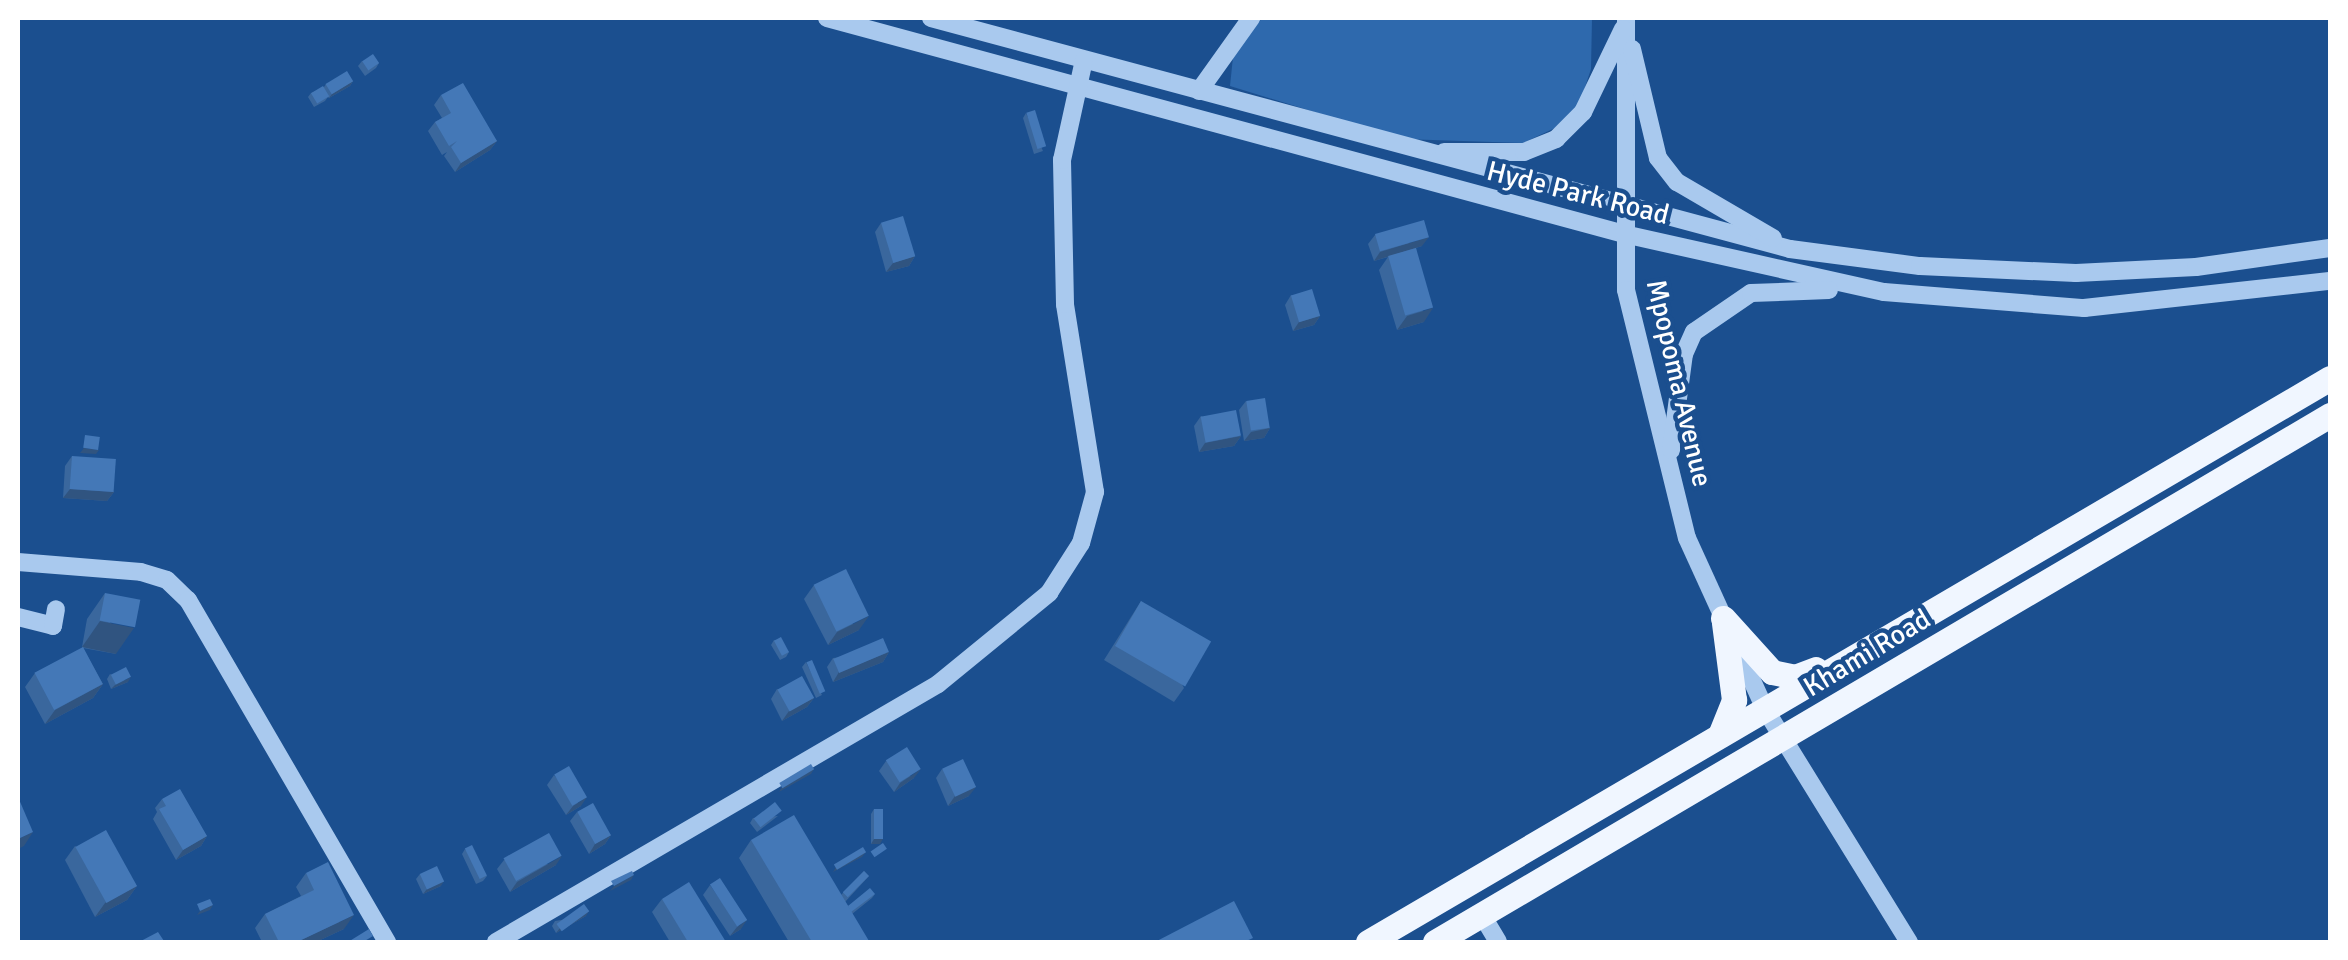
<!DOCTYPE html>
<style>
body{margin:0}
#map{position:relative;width:2348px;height:960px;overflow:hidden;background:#1b4f8f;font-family:Signika,sans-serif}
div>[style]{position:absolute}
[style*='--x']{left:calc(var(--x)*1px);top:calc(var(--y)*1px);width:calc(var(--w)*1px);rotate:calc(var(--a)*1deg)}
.green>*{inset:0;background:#2e69ad}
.minor>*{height:18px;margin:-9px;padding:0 9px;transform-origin:9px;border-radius:9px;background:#a9c9ee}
.major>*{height:25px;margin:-12.5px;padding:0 12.5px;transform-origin:12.5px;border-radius:12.5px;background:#f0f6ff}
.wall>*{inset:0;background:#3a679d}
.shaded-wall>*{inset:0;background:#305480}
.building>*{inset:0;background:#4478b7;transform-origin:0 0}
span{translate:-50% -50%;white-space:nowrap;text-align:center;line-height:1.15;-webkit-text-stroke:9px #1b4f8f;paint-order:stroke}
.street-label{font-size:28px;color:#fff}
.frame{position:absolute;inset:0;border:20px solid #fff;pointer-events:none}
</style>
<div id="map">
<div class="green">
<div style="clip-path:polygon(1262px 18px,1592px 18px,1591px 69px,1579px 105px,1555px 128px,1523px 143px,1402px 139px,1230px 86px,1233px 57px)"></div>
</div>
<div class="minor">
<div style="--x:827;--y:18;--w:826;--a:15.16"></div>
<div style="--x:1624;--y:234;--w:266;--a:12.6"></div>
<div style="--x:1884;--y:292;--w:201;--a:4.6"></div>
<div style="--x:2084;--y:308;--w:247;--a:-6.3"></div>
<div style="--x:931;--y:18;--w:890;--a:15.05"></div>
<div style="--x:1790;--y:249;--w:131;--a:7.5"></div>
<div style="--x:1920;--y:266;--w:156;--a:2.6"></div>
<div style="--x:2076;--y:273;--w:120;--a:-2.9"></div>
<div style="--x:2196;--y:267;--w:135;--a:-8.1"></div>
<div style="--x:1626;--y:18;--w:272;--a:90"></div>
<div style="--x:1626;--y:290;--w:255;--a:76.2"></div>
<div style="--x:1687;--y:538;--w:188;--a:65.5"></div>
<div style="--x:1765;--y:709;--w:274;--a:58.3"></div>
<div style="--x:1632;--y:49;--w:112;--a:76.6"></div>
<div style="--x:1658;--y:158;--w:31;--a:52"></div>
<div style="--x:1677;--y:182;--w:111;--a:30.3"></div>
<div style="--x:1199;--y:91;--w:90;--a:-54.5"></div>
<div style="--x:1444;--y:152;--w:80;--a:0"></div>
<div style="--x:1524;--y:152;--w:35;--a:-22"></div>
<div style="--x:1556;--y:139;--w:38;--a:-45"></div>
<div style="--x:1583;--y:112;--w:92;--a:-64.3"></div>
<div style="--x:1671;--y:450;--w:97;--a:-82.3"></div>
<div style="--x:1684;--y:354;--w:24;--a:-66"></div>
<div style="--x:1694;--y:332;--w:69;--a:-34.4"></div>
<div style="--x:1751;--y:293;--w:78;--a:-2.2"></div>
<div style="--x:18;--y:562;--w:123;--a:4.6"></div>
<div style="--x:141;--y:572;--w:27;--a:17"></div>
<div style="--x:167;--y:580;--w:29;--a:44"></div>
<div style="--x:188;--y:600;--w:396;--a:59.8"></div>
<div style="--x:18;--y:617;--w:36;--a:14"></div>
<div style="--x:53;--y:626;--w:17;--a:-80"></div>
<div style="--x:1482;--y:915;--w:31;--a:59"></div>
<div style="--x:496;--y:942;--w:512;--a:-30.27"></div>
<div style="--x:938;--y:684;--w:144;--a:-39.3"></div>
<div style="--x:1049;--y:593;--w:59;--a:-57.4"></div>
<div style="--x:1081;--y:543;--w:53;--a:-74.6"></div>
<div style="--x:1095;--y:492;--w:190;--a:-99.1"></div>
<div style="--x:1065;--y:304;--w:144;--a:-91.2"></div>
<div style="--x:1062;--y:160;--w:102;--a:-77.6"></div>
</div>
<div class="major">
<div style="--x:1723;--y:618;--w:73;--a:47.8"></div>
<div style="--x:1772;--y:672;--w:24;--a:12"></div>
<div style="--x:1795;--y:677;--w:22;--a:-21"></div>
<div style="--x:1720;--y:735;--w:38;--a:-68"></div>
<div style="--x:1734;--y:700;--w:78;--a:-97.4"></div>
<div style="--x:1368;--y:942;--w:1115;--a:-30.38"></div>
<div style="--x:1435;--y:942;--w:1039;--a:-30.49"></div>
</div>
<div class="wall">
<div style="clip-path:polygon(362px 61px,379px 63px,376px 68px,365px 76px,358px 66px)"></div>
<div style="clip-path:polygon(353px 81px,350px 86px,329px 98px,328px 97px,325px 101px,314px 107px,308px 97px,311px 93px,324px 87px,326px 84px)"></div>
<div style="clip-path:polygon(441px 95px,497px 141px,490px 150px,455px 172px,444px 156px,447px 152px,442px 155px,428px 131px,435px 122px,442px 118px,434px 105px)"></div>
<div style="clip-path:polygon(1026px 113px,1043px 151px,1034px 154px,1023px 118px)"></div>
<div style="clip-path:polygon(881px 223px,915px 256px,909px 266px,886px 272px,875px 232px)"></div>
<div style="clip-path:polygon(1375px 235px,1422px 246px,1416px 248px,1424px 322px,1397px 330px,1379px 270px,1388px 257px,1374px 261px,1368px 244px)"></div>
<div style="clip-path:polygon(1291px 295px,1320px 316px,1314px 325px,1293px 331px,1285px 305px)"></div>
<div style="clip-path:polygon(1246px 401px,1270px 428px,1264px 438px,1244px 441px,1239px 410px)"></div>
<div style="clip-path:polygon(1201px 416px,1241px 436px,1234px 446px,1199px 452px,1194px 426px)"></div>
<div style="clip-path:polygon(72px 456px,114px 492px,107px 501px,63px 498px,65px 466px)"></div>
<div style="clip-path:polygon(814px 585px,859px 630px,828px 645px,804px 599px)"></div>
<div style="clip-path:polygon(105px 593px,116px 654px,83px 648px,103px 684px,93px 698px,45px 724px,25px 687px,35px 673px,83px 648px,82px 647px,87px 619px)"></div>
<div style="clip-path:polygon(1141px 601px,1184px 688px,1174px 702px,1104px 660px)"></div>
<div style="clip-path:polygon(774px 640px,789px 652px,786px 657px,780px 660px,771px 645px)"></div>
<div style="clip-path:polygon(889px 652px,883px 662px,833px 682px,827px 667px,833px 658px)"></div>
<div style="clip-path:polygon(806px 662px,822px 695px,816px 698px,802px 667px)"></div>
<div style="clip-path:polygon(110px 674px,128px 682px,111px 689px,107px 679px)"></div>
<div style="clip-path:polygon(777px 689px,814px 698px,807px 707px,782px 721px,771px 699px)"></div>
<div style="clip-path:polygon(886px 761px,914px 778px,894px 792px,879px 771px)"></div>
<div style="clip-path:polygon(942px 769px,969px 796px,948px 806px,936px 778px)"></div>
<div style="clip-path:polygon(554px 775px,581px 806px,566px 815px,547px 785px)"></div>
<div style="clip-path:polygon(162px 799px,207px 836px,201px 846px,176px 860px,153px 819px,157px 812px,155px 808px)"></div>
<div style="clip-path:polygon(874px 809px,880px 844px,871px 844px,871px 814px)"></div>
<div style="clip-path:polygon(577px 812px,611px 835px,605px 844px,589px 854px,570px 821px)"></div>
<div style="clip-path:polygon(778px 816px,757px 832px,750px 823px,753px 818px)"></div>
<div style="clip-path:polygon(751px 840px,841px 895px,864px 871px,869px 876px,845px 902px,848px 906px,875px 894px,872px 898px,852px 914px,868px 942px,789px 942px,739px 858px)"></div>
<div style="clip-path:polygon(75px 846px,137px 886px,127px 900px,95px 917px,65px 860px)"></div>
<div style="clip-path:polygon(465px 849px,487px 876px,483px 881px,476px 884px,462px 854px)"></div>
<div style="clip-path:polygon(504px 860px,556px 865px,510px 892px,497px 869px)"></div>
<div style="clip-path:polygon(306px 873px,344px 929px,316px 942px,262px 942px,255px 928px,265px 914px,301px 896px,296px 887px)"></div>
<div style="clip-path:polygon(420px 874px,441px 886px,423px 894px,416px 879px)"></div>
<div style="clip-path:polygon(710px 885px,741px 929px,730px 936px,703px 895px)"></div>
<div style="clip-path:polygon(662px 899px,726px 942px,670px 942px,652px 912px)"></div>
<div style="clip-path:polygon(586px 916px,556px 933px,552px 926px,555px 921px)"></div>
</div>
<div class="shaded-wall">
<div style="clip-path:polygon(353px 81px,350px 86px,329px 98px,332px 94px)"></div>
<div style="clip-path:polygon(497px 141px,490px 150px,455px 172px,461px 163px)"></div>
<div style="clip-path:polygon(1429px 237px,1422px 246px,1374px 261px,1380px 252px)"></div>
<div style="clip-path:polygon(915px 256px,909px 266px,886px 272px,893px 263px)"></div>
<div style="clip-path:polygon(1433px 308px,1424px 322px,1397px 330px,1407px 316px)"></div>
<div style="clip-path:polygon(1320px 316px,1314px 325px,1293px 331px,1299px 322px)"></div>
<div style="clip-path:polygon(1270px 428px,1264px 438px,1244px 441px,1251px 432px)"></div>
<div style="clip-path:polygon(1241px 436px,1234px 446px,1199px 452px,1205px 443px)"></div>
<div style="clip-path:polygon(84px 448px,99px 450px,96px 454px,80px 453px)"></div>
<div style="clip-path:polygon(70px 489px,114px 492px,107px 501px,63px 498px)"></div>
<div style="clip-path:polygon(869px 616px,859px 630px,828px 645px,837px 632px)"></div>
<div style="clip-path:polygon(100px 621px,134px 628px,116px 654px,82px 647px)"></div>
<div style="clip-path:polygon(889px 652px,883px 662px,833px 682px,839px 672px)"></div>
<div style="clip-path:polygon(131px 677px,128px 682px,111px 689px,115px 685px)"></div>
<div style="clip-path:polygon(103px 684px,93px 698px,45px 724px,55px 710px)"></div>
<div style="clip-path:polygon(814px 698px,807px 707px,782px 721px,789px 711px)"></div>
<div style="clip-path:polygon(814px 769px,811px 774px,779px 792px,782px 787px)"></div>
<div style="clip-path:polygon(921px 769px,914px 778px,894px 792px,900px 783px)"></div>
<div style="clip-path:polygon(976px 787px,969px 796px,948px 806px,955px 796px)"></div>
<div style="clip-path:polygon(587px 797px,581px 806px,566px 815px,573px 806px)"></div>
<div style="clip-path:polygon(33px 832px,24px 846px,18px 849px,18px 839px)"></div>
<div style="clip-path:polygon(611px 835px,605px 844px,589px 854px,595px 844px)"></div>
<div style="clip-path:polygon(207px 836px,201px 846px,176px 860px,183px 850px)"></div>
<div style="clip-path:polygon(874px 839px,883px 839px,880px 844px,871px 844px)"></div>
<div style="clip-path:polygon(866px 852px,862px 857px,833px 872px,836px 867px)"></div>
<div style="clip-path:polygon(562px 856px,556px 865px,510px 892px,517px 882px)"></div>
<div style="clip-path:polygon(634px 875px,631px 880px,610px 891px,614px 886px)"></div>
<div style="clip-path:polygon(444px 881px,441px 886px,423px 894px,427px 889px)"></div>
<div style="clip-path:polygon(137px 886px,127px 900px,95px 917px,105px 903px)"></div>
<div style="clip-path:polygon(213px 905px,210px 910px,197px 915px,200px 911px)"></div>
<div style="clip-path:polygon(589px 911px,586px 916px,556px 933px,560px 928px)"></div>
<div style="clip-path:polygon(354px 915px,344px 929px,316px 942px,297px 942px)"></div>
<div style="clip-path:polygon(747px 920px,741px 929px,730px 936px,737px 927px)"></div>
</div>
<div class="building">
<div style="left:373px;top:54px;width:11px;height:13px;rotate:56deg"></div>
<div style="left:347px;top:71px;width:12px;height:25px;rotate:59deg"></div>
<div style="clip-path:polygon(463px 83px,497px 141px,461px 163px,451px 147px,457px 141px,449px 146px,435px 122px,451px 113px,441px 95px)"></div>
<div style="left:323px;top:86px;width:12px;height:14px;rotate:59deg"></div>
<div style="left:1035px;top:110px;width:38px;height:9px;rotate:73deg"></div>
<div style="left:903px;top:216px;width:42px;height:23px;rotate:73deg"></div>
<div style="left:1424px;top:220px;width:18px;height:51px;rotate:74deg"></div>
<div style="left:1416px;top:248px;width:62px;height:29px;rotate:74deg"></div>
<div style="left:1312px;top:289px;width:28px;height:22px;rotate:73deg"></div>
<div style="left:1265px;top:398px;width:30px;height:19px;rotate:81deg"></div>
<div style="left:1236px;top:410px;width:26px;height:36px;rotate:79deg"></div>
<div style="left:85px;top:435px;width:15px;height:13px;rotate:8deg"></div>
<div style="left:72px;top:456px;width:44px;height:33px;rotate:4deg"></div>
<div style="left:846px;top:569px;width:52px;height:36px;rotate:64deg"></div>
<div style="left:105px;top:593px;width:36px;height:28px;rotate:11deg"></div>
<div style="left:1141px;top:601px;width:81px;height:52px;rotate:30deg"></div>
<div style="left:781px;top:637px;width:17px;height:8px;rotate:62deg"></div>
<div style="left:883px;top:638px;width:15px;height:54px;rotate:67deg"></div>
<div style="left:83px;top:647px;width:42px;height:55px;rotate:62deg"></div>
<div style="left:812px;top:660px;width:34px;height:6px;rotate:67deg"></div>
<div style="left:126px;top:667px;width:11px;height:17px;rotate:63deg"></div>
<div style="left:802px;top:676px;width:25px;height:28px;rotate:61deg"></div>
<div style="left:907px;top:747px;width:26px;height:25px;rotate:58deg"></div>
<div style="left:963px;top:759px;width:31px;height:23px;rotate:65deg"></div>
<div style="left:811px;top:764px;width:6px;height:37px;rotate:59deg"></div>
<div style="left:569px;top:766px;width:36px;height:17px;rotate:60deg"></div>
<div style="clip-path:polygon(180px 789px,207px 836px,183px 850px,159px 809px,166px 806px,162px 799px)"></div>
<div style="clip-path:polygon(18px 797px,33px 832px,18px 839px)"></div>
<div style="left:775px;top:802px;width:11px;height:27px;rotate:52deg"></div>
<div style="left:593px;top:803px;width:37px;height:18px;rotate:61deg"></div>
<div style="left:874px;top:809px;width:9px;height:30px"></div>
<div style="clip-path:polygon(794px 815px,869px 941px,866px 942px,812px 942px,751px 840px)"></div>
<div style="left:106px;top:830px;width:64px;height:35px;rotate:61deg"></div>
<div style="left:549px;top:833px;width:26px;height:52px;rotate:61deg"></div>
<div style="left:883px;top:843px;width:7px;height:15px;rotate:56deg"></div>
<div style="left:472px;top:845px;width:34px;height:8px;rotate:64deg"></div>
<div style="left:863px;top:847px;width:6px;height:34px;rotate:59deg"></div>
<div style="clip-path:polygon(328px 862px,354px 915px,297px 942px,279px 942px,265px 914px,314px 890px,306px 873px)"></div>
<div style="left:437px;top:866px;width:17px;height:19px;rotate:65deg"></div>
<div style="clip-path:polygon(632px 871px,634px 875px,614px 886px,611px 881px)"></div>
<div style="left:864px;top:871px;width:7px;height:30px;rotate:45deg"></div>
<div style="left:720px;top:878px;width:50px;height:12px;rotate:57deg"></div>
<div style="clip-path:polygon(689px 882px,726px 942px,688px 942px,662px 899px)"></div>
<div style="clip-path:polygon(870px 888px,875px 894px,851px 912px,848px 906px)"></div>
<div style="clip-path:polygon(210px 899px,213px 905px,200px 911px,197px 904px)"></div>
<div style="clip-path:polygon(1234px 901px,1253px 938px,1244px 942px,1155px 942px)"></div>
<div style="left:584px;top:904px;width:9px;height:34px;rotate:54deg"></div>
<div style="clip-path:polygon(369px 929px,373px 936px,363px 942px,348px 942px)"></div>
<div style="clip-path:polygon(158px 932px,164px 941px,161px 942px,139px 942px)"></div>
</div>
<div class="street-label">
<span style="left:1578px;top:193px;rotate:14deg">Hyde Park Road</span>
<span style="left:1679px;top:383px;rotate:77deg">Mpopoma Avenue</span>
<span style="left:1867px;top:653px;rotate:-31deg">Khami Road</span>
</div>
<div class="frame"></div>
</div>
